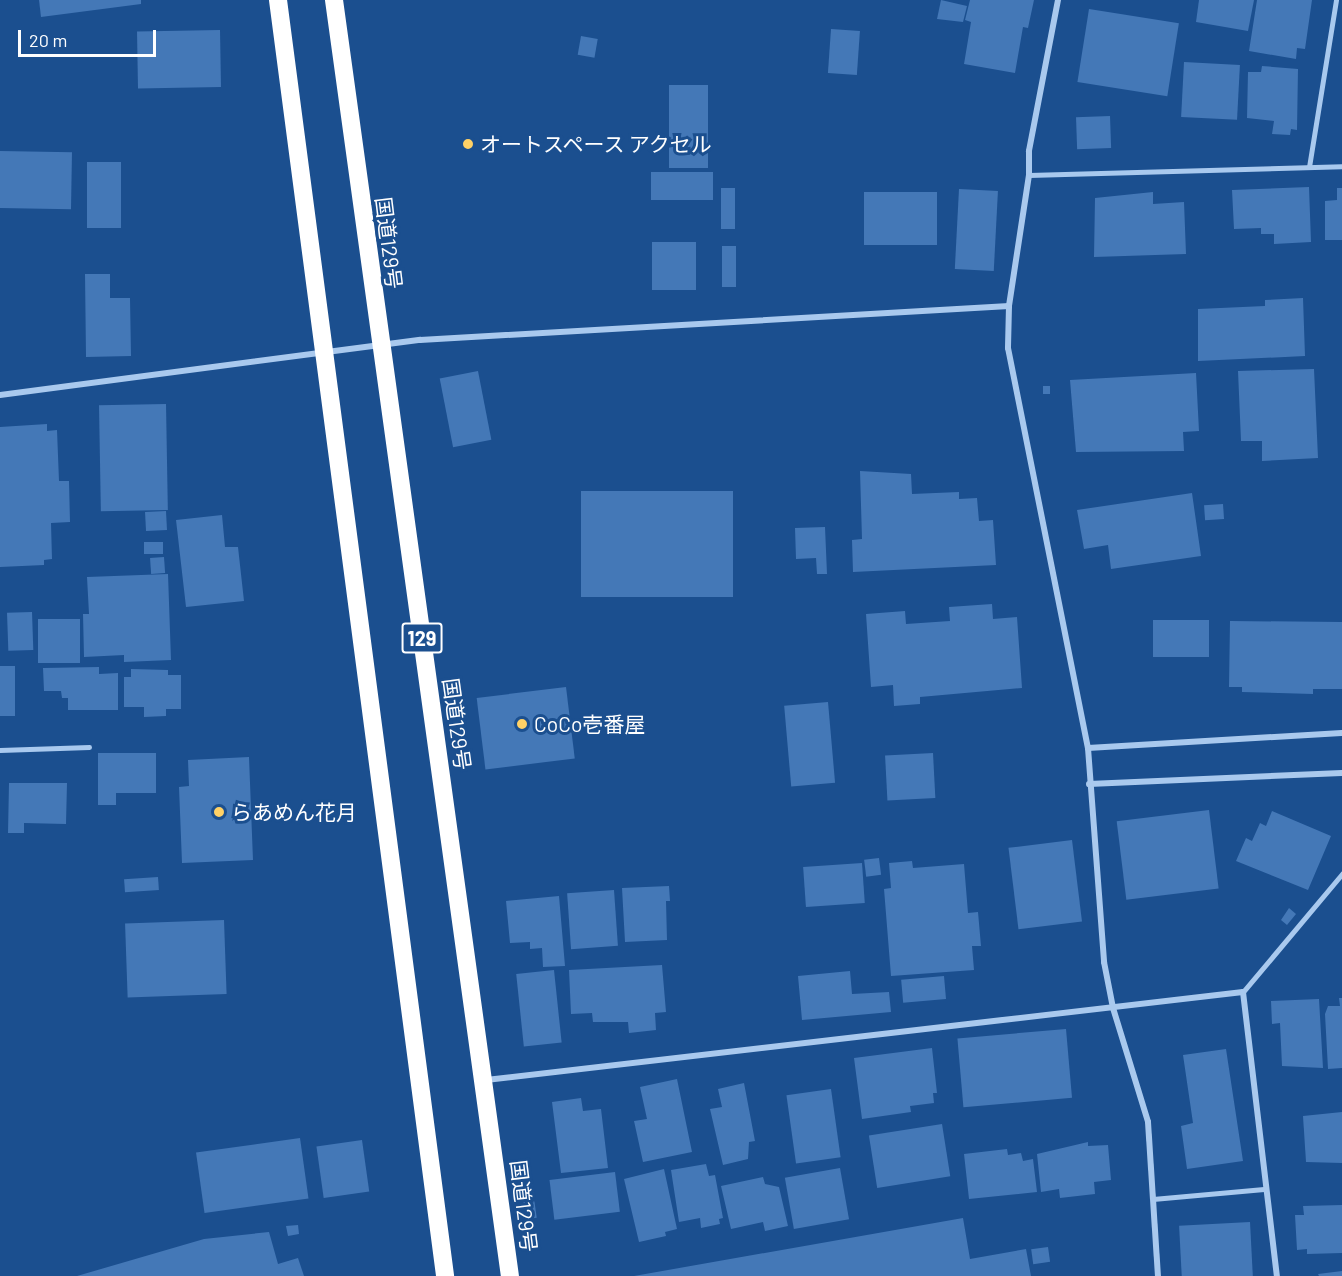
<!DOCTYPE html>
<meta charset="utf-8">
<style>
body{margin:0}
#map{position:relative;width:1342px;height:1276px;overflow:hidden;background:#1b4f8f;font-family:Barlow,"Noto Sans JP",sans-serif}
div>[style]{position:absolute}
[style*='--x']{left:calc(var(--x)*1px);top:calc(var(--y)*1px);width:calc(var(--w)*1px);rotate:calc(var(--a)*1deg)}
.building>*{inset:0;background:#4478b7;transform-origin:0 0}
.lane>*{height:4.5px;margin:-2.25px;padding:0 2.25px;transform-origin:2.25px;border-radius:2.25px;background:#a9c9ee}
.street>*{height:6px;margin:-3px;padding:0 3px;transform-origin:3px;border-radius:3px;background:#a9c9ee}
.highway>*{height:18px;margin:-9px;padding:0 9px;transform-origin:9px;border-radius:9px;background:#fff}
.dots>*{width:16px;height:16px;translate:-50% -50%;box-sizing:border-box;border:3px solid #1b4f8f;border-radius:50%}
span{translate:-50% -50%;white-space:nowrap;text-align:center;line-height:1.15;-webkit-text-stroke:6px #1b4f8f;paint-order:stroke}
.shield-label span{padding:2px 4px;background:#1b4f8f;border:2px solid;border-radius:4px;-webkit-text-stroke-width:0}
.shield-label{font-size:20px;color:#fff;font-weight:700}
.poi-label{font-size:21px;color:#fff}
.left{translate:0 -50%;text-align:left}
.street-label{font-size:21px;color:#fff}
.scale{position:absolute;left:18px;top:30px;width:138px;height:27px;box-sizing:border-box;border:3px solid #fff;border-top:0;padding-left:8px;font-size:18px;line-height:21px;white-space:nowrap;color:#fff;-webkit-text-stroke:4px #1b4f8f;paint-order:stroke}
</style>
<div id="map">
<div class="building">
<div style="clip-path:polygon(39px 0,141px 0,141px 4px,41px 17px)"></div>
<div style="clip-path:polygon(941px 0,967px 6px,963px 22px,937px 19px)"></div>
<div style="clip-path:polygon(970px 0,1034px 0,1028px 28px,1023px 27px,1015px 73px,964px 64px,971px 22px,965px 20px)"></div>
<div style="clip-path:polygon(1199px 0,1254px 0,1248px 31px,1196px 22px)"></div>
<div style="clip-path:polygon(1257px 0,1312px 0,1305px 49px,1297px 48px,1296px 59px,1249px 51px)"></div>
<div style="left:1089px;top:9px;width:91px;height:74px;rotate:9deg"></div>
<div style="left:831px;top:29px;width:29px;height:44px;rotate:4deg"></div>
<div style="left:220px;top:30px;width:57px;height:83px;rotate:89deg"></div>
<div style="left:581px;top:36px;width:17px;height:19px;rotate:10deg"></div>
<div style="left:1184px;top:62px;width:56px;height:55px;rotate:3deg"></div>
<div style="clip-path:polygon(1262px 66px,1298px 69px,1297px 130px,1291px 129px,1290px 135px,1272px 134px,1274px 121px,1247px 118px,1248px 72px,1261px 72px)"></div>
<div style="left:669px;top:85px;width:39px;height:83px"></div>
<div style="left:1110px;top:116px;width:32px;height:34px;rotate:88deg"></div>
<div style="left:0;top:151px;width:72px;height:57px;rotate:1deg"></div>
<div style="left:87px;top:162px;width:34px;height:66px"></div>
<div style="left:651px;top:172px;width:62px;height:28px"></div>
<div style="clip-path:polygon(1309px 187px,1311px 242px,1274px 244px,1274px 234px,1261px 234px,1261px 228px,1234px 229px,1232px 190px)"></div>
<div style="left:721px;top:188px;width:14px;height:41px"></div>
<div style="clip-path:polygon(1337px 188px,1342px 188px,1342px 240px,1325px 240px,1325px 201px,1337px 200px)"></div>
<div style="left:959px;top:189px;width:39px;height:80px;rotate:3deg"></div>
<div style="left:864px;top:192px;width:73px;height:53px"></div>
<div style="clip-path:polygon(1153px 192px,1153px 204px,1184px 202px,1186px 254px,1094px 257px,1095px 198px)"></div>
<div style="left:652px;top:242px;width:44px;height:48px"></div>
<div style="left:722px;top:246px;width:14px;height:41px"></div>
<div style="clip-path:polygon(85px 274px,110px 274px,110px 298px,130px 298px,131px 356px,86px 357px)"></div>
<div style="clip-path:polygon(1303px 298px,1305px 356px,1198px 361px,1198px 309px,1265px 306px,1265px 300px)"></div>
<div style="clip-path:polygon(1314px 369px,1318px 458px,1262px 461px,1262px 441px,1241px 441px,1238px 371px)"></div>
<div style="left:478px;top:371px;width:70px;height:39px;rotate:79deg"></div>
<div style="clip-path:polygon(1196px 373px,1199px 431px,1183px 432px,1184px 451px,1076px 452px,1070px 380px)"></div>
<div style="left:1043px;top:386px;width:7px;height:8px"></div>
<div style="left:166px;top:404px;width:106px;height:67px;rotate:89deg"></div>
<div style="clip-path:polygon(47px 424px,47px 431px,57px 430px,59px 481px,69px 481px,70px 522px,51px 523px,52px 559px,44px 560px,44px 565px,0 567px,0 427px)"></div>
<div style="clip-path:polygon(860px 471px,911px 474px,912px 494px,959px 492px,959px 499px,977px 498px,979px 521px,993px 520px,996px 565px,853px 572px,852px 540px,862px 539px)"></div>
<div style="left:581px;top:491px;width:152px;height:106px"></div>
<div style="clip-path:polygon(1192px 493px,1201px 556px,1111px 569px,1108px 545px,1084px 549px,1077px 510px)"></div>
<div style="left:1223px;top:504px;width:15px;height:19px;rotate:86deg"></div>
<div style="left:166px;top:511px;width:19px;height:21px;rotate:87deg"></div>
<div style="clip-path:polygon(222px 515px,225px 547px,238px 547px,244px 601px,186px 607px,176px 520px)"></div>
<div style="clip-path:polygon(825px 527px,827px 574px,817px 574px,816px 558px,796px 559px,795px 528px)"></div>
<div style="left:163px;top:542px;width:12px;height:19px;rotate:90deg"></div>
<div style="left:164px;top:557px;width:16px;height:14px;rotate:86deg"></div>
<div style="clip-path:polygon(168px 574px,171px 660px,124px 662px,124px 655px,84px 657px,83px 614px,89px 614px,87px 577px)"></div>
<div style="clip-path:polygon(992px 604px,993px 619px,1017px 617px,1022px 688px,920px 697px,920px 704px,894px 706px,893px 685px,871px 687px,866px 614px,905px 611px,906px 624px,950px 621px,949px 607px)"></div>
<div style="left:32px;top:612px;width:38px;height:25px;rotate:88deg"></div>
<div style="left:80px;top:619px;width:44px;height:42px;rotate:90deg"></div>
<div style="left:1153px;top:620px;width:56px;height:37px"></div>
<div style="clip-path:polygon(1230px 621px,1342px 622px,1342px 689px,1313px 689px,1313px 694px,1242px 692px,1242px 687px,1229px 687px)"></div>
<div style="left:0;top:666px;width:15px;height:50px"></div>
<div style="clip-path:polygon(99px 667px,99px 674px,118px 673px,118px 710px,68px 710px,68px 698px,62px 698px,61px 691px,44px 691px,43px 668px)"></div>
<div style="clip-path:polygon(131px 669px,168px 670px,168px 675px,181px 675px,181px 709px,166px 709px,166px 716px,144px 717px,144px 707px,124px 707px,124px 677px,131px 677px)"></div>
<div style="left:566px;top:687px;width:72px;height:90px;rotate:83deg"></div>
<div style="left:828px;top:702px;width:81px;height:44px;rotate:85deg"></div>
<div style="clip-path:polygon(98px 753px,156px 753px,156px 793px,116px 793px,116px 805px,98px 805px)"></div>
<div style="left:933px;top:753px;width:45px;height:48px;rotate:87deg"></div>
<div style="clip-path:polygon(249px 757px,253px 860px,182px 863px,179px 787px,189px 786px,188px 760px)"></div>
<div style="clip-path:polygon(9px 783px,67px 783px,66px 824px,24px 823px,24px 833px,8px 833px)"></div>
<div style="left:1209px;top:810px;width:79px;height:93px;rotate:83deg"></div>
<div style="clip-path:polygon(1272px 811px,1331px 836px,1308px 890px,1236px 861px,1246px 838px,1252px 841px,1260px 823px,1266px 826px)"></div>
<div style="left:1072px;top:840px;width:82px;height:64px;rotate:83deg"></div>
<div style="left:879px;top:858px;width:17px;height:15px;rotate:83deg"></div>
<div style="clip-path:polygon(912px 861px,913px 868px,964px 864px,968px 913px,978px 912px,981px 946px,972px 946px,974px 970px,891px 976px,884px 889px,891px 888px,889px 863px)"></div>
<div style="left:862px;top:863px;width:40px;height:59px;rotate:86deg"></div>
<div style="left:158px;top:877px;width:13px;height:34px;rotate:86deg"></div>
<div style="clip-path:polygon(669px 886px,670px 901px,666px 901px,667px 940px,625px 942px,622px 888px)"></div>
<div style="left:614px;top:890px;width:56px;height:47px;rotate:86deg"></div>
<div style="clip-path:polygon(559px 896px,565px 966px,543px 967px,542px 948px,530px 949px,530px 942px,510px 943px,506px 901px)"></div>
<div style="clip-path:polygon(1289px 908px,1296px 914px,1287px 925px,1281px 920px)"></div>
<div style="left:224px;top:920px;width:74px;height:99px;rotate:88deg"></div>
<div style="clip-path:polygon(662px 965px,666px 1012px,655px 1013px,656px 1030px,629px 1033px,628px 1022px,593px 1022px,592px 1013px,571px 1014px,569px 970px)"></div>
<div style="left:554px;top:970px;width:73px;height:38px;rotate:84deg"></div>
<div style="clip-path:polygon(850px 971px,852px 994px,889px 992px,891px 1012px,802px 1020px,798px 976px)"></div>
<div style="left:944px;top:976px;width:23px;height:43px;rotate:85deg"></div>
<div style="clip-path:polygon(1339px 998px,1342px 998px,1342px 1068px,1328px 1069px,1325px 1014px,1328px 1006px,1340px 1006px)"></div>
<div style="clip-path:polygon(1319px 999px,1323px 1068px,1282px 1066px,1280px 1023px,1272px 1024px,1271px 1001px)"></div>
<div style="left:1066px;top:1029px;width:69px;height:109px;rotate:85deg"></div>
<div style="clip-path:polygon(932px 1048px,937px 1093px,933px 1093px,934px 1103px,910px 1106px,911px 1112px,862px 1119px,854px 1058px)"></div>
<div style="clip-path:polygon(1226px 1049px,1243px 1161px,1187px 1169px,1181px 1126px,1193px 1123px,1183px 1055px)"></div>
<div style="clip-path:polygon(677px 1079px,692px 1152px,643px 1162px,634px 1121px,647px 1119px,640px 1087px)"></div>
<div style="clip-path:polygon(744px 1083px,755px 1141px,749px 1142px,748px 1159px,723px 1165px,710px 1109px,722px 1107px,718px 1089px)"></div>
<div style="left:831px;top:1089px;width:69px;height:45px;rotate:82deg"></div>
<div style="clip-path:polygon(581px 1098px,583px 1111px,601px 1109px,608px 1168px,561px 1173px,552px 1102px)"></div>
<div style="clip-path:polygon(1342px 1112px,1342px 1163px,1306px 1162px,1303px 1116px)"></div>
<div style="left:942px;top:1124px;width:53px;height:74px;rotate:81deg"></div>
<div style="left:300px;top:1138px;width:61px;height:105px;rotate:82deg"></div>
<div style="left:362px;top:1140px;width:52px;height:46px;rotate:82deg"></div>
<div style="clip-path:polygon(1088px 1142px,1088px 1146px,1108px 1145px,1111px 1180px,1094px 1182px,1095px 1194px,1060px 1198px,1059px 1189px,1041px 1192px,1037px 1154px)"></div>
<div style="clip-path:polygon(1007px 1149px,1008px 1155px,1021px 1153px,1023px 1161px,1033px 1159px,1037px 1192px,969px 1199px,964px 1154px)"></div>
<div style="clip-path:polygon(706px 1164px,709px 1176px,715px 1175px,723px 1218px,719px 1219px,720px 1224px,701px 1228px,700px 1218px,679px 1222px,671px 1170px)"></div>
<div style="left:840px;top:1168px;width:52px;height:56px;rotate:80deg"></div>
<div style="clip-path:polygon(664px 1169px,677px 1229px,665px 1232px,666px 1236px,639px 1242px,624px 1179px)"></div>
<div style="left:615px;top:1172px;width:40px;height:66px;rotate:83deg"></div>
<div style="clip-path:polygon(763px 1177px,765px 1184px,779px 1187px,788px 1226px,765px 1231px,763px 1222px,731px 1229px,721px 1186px)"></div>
<div style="left:532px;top:1184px;width:34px;height:11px;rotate:82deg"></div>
<div style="clip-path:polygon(1342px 1205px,1342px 1253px,1307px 1254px,1307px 1249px,1297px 1250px,1295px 1215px,1304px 1215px,1303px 1206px)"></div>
<div style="clip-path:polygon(963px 1218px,970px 1259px,1026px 1249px,1031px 1276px,634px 1276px)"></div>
<div style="left:1250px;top:1222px;width:54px;height:71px;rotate:87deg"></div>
<div style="clip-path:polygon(298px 1225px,299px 1234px,288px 1236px,286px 1226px)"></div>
<div style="clip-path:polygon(269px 1232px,278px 1264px,298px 1258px,304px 1276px,77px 1276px,204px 1239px)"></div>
<div style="left:1048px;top:1247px;width:15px;height:17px;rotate:82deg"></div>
<div style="clip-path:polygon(1342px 1271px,1342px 1276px,1319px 1276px,1318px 1274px)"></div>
</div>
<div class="lane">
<div style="--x:1309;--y:167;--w:169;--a:-80.8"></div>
<div style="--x:1029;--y:175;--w:313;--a:-1.6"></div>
<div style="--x:0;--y:750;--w:89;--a:-1.9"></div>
<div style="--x:1243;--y:992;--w:154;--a:-50"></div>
<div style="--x:1153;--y:1199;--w:111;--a:-5.1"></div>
</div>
<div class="street">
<div style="--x:1058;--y:0;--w:154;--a:100.9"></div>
<div style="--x:1029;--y:151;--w:24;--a:90"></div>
<div style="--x:1029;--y:175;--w:133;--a:98.7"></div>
<div style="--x:1009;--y:306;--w:42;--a:91.4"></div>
<div style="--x:1008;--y:348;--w:408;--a:78.7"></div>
<div style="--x:1088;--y:748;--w:215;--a:85.7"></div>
<div style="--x:1104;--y:962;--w:47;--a:78.9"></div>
<div style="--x:1113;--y:1008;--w:119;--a:72.9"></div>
<div style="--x:1148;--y:1122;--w:154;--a:86.3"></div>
<div style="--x:0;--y:395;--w:424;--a:-7.5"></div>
<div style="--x:420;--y:340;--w:590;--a:-3.3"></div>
<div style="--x:1088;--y:748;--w:254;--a:-3.4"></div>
<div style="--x:1089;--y:784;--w:253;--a:-2.5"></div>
<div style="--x:486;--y:1080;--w:762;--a:-6.63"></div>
<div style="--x:1243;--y:992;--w:286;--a:83.2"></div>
</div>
<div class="highway">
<div style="--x:278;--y:0;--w:1287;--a:82.54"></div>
<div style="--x:334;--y:0;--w:1288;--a:82.15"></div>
</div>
<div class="dots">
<div style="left:468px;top:144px;background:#ffd166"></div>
<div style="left:522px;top:724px;background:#ffd166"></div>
<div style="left:219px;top:812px;background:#ffd166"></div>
</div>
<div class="shield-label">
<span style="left:422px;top:638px">129</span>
</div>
<div class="poi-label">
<span class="left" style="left:480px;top:144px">オートスペース アクセル</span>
<span class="left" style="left:534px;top:724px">CoCo壱番屋</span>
<span class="left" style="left:231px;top:812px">らあめん花月</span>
</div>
<div class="street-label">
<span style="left:389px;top:243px;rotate:83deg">国道129号</span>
<span style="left:457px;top:724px;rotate:82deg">国道129号</span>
<span style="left:524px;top:1206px;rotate:83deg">国道129号</span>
</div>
<div class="scale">20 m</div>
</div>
